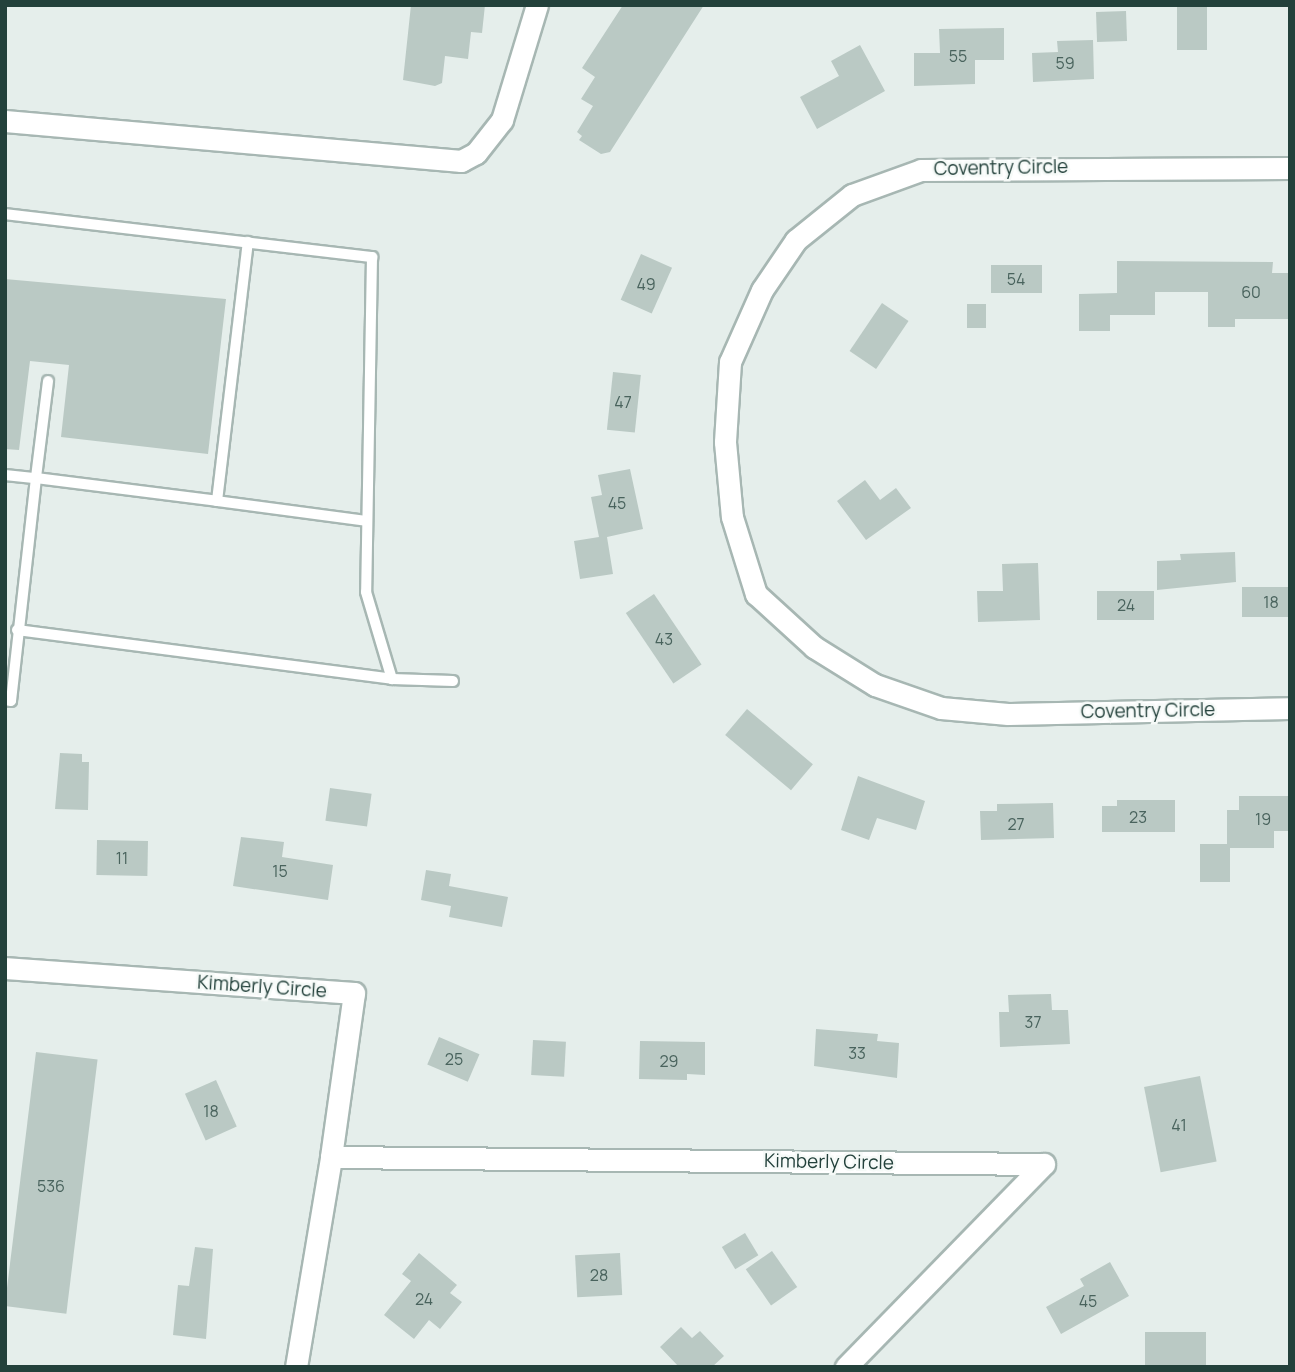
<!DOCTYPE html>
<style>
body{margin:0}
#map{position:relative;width:1295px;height:1372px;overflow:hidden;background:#e5eeeb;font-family:Manrope,sans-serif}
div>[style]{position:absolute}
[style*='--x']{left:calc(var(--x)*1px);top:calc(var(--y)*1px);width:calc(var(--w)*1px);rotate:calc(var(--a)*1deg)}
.building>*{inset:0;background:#bac9c4;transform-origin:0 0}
.roads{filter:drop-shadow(2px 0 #a7b7b3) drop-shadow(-2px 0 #a7b7b3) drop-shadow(0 2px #a7b7b3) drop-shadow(0 -2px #a7b7b3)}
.service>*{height:10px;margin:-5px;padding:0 5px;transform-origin:5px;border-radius:5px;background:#fff}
.minor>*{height:21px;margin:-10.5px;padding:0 10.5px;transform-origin:10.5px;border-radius:10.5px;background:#fff}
span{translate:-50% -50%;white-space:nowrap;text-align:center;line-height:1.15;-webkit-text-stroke:5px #f6faf8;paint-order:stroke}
.number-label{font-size:16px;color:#49635d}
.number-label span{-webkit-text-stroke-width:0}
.street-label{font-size:19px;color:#23413b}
.frame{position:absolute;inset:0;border:7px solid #23413b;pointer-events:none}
</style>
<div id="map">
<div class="building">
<div style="clip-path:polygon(411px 5px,485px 5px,482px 33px,471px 32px,468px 59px,445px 56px,442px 83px,435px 86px,403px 80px)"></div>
<div style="clip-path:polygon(623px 5px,704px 5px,610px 152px,601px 154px,579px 140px,582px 136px,577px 132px,593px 106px,581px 99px,595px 77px,582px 68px)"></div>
<div style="left:1177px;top:5px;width:30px;height:45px"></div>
<div style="left:1126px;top:11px;width:30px;height:30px;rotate:88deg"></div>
<div style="clip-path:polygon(1004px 28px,1004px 60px,975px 60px,975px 84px,914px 86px,914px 53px,940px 53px,939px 29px)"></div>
<div style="clip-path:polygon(1093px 40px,1094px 79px,1033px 82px,1032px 53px,1058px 52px,1057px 41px)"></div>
<div style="clip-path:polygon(860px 45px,885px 91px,817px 129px,800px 97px,839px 76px,831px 61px)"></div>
<div style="left:641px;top:254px;width:34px;height:50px;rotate:24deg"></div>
<div style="clip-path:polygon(1117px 261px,1273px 262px,1272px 273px,1290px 273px,1290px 319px,1235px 319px,1235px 327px,1208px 327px,1208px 292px,1155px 292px,1155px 315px,1110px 315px,1110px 331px,1079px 331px,1079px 294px,1117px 293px)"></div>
<div style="left:991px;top:265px;width:51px;height:28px"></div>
<div style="clip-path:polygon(5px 279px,226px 299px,208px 454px,61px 437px,69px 365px,30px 361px,19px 450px,5px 449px)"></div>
<div style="left:882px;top:303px;width:32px;height:58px;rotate:34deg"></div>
<div style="left:967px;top:304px;width:19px;height:24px"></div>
<div style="left:613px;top:372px;width:28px;height:58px;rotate:6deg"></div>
<div style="clip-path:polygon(630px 469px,643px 529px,607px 537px,613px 574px,580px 579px,574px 541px,599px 537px,591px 497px,602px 495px,598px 475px)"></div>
<div style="clip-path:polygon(865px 480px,880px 500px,896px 488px,911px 508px,866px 540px,837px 501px)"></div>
<div style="clip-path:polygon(1235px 552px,1236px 582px,1157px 590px,1157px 561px,1181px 560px,1180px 554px)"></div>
<div style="clip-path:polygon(1038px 563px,1040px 620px,978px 622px,977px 591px,1003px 591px,1002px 564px)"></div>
<div style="left:1242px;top:587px;width:48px;height:30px"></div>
<div style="left:1097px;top:591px;width:57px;height:29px"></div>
<div style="left:654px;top:594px;width:85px;height:34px;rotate:56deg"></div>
<div style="left:747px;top:709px;width:86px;height:34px;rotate:40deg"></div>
<div style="clip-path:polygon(60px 753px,82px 754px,82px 762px,89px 762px,88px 810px,55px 809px)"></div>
<div style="clip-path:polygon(858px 776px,925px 801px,916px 830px,877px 818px,869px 840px,841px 830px)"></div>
<div style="left:330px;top:788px;width:42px;height:33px;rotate:8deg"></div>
<div style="clip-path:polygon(1239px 796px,1290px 796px,1290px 831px,1274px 831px,1274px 848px,1230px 848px,1230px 882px,1200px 882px,1200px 844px,1227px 844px,1227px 810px,1239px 810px)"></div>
<div style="clip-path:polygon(1117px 800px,1175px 800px,1175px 832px,1102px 832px,1102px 806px,1117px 806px)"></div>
<div style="clip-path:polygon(1053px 803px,1054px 838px,981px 840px,980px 811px,997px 811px,997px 804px)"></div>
<div style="clip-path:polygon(241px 837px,284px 842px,282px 857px,333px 865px,328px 900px,233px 886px)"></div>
<div style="left:97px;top:840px;width:51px;height:35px;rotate:1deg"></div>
<div style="clip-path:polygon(426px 870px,451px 874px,449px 886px,508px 897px,502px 927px,449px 917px,451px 906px,421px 900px)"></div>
<div style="clip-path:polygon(1051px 994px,1052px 1010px,1068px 1010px,1070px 1044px,1000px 1047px,999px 1012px,1009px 1012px,1008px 995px)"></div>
<div style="clip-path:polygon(816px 1029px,878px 1034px,877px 1041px,899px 1043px,897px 1078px,814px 1066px)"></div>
<div style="left:439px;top:1037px;width:44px;height:30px;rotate:23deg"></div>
<div style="left:533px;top:1040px;width:33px;height:35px;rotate:3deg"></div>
<div style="clip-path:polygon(640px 1041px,705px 1042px,705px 1075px,687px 1074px,687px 1080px,639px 1079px)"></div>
<div style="left:36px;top:1052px;width:62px;height:256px;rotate:7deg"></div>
<div style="left:1200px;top:1076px;width:87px;height:57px;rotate:79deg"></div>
<div style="left:216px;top:1080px;width:51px;height:34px;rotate:66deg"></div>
<div style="left:745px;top:1233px;width:26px;height:27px;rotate:59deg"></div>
<div style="clip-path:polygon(195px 1247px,213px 1249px,206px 1339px,173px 1335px,178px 1285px,189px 1286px)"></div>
<div style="left:772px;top:1251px;width:44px;height:32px;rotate:55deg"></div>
<div style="clip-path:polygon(419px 1253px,457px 1285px,450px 1293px,462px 1302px,440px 1329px,429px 1320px,414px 1339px,384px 1315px,411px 1281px,402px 1274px)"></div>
<div style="left:620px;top:1253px;width:42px;height:45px;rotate:87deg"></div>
<div style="clip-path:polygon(1110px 1262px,1129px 1296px,1061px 1334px,1046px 1307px,1084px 1286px,1080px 1279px)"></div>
<div style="clip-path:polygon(681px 1327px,692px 1338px,700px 1331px,724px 1356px,712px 1367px,679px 1367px,660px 1347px)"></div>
<div style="left:1206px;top:1332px;width:35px;height:61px;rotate:90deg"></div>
</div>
<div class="roads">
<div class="service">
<div style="--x:5;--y:214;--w:370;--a:6.7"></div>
<div style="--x:372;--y:257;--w:335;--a:91"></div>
<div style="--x:366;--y:592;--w:91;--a:73.4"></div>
<div style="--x:48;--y:381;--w:98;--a:97.1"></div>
<div style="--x:36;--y:478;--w:182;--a:7.2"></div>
<div style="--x:217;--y:501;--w:261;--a:-83.2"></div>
<div style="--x:5;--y:475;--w:31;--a:6"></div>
<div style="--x:36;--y:478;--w:224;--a:96.4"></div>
<div style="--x:11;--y:701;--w:6;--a:-171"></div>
<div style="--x:217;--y:501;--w:151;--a:7.6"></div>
<div style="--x:17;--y:630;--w:378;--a:7.4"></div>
<div style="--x:392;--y:679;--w:61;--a:1.9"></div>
</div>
<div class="minor">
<div style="--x:5;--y:121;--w:458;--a:5"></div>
<div style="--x:461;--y:161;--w:17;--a:-28"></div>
<div style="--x:476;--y:153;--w:42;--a:-51.8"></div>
<div style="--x:502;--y:120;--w:120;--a:-73.1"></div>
<div style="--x:1290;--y:168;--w:369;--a:179.7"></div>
<div style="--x:921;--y:170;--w:73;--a:160.1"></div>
<div style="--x:852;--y:195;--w:72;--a:141.2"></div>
<div style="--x:796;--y:240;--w:60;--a:124.2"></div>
<div style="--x:762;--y:290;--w:79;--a:114"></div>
<div style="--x:730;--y:362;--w:80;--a:93.6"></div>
<div style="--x:725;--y:442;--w:75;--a:84.7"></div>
<div style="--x:732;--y:517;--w:81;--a:72.7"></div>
<div style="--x:756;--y:594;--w:79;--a:42.4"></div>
<div style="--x:814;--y:647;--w:72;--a:31.9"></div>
<div style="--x:875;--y:685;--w:70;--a:19.2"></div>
<div style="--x:941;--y:708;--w:67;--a:5.1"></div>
<div style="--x:1008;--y:714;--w:282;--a:-1.2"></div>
<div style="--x:5;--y:968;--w:350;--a:4.1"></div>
<div style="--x:354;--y:993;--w:166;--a:98"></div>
<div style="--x:296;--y:1367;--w:213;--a:-80.5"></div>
<div style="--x:331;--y:1157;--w:713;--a:0.56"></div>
<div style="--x:1044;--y:1164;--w:284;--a:134.3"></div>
</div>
</div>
<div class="number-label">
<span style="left:958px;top:56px">55</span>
<span style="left:1065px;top:63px">59</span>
<span style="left:1016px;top:279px">54</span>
<span style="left:646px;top:284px">49</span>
<span style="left:1251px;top:292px">60</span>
<span style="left:623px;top:402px">47</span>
<span style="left:617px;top:503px">45</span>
<span style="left:1271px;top:602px">18</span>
<span style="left:1126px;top:605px">24</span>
<span style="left:664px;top:639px">43</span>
<span style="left:1138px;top:817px">23</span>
<span style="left:1263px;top:819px">19</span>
<span style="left:1016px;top:824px">27</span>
<span style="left:122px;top:858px">11</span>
<span style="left:280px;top:871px">15</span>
<span style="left:1033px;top:1022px">37</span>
<span style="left:857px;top:1053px">33</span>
<span style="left:454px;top:1059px">25</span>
<span style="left:669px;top:1061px">29</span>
<span style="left:211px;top:1111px">18</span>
<span style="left:1179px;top:1125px">41</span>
<span style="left:51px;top:1186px">536</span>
<span style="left:599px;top:1275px">28</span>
<span style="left:424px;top:1299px">24</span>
<span style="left:1088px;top:1301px">45</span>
</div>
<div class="street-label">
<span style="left:1001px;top:168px;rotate:-1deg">Coventry Circle</span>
<span style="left:1148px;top:711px;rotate:-1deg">Coventry Circle</span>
<span style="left:262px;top:987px;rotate:4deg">Kimberly Circle</span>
<span style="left:829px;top:1162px;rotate:1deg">Kimberly Circle</span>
</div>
<div class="frame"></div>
</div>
